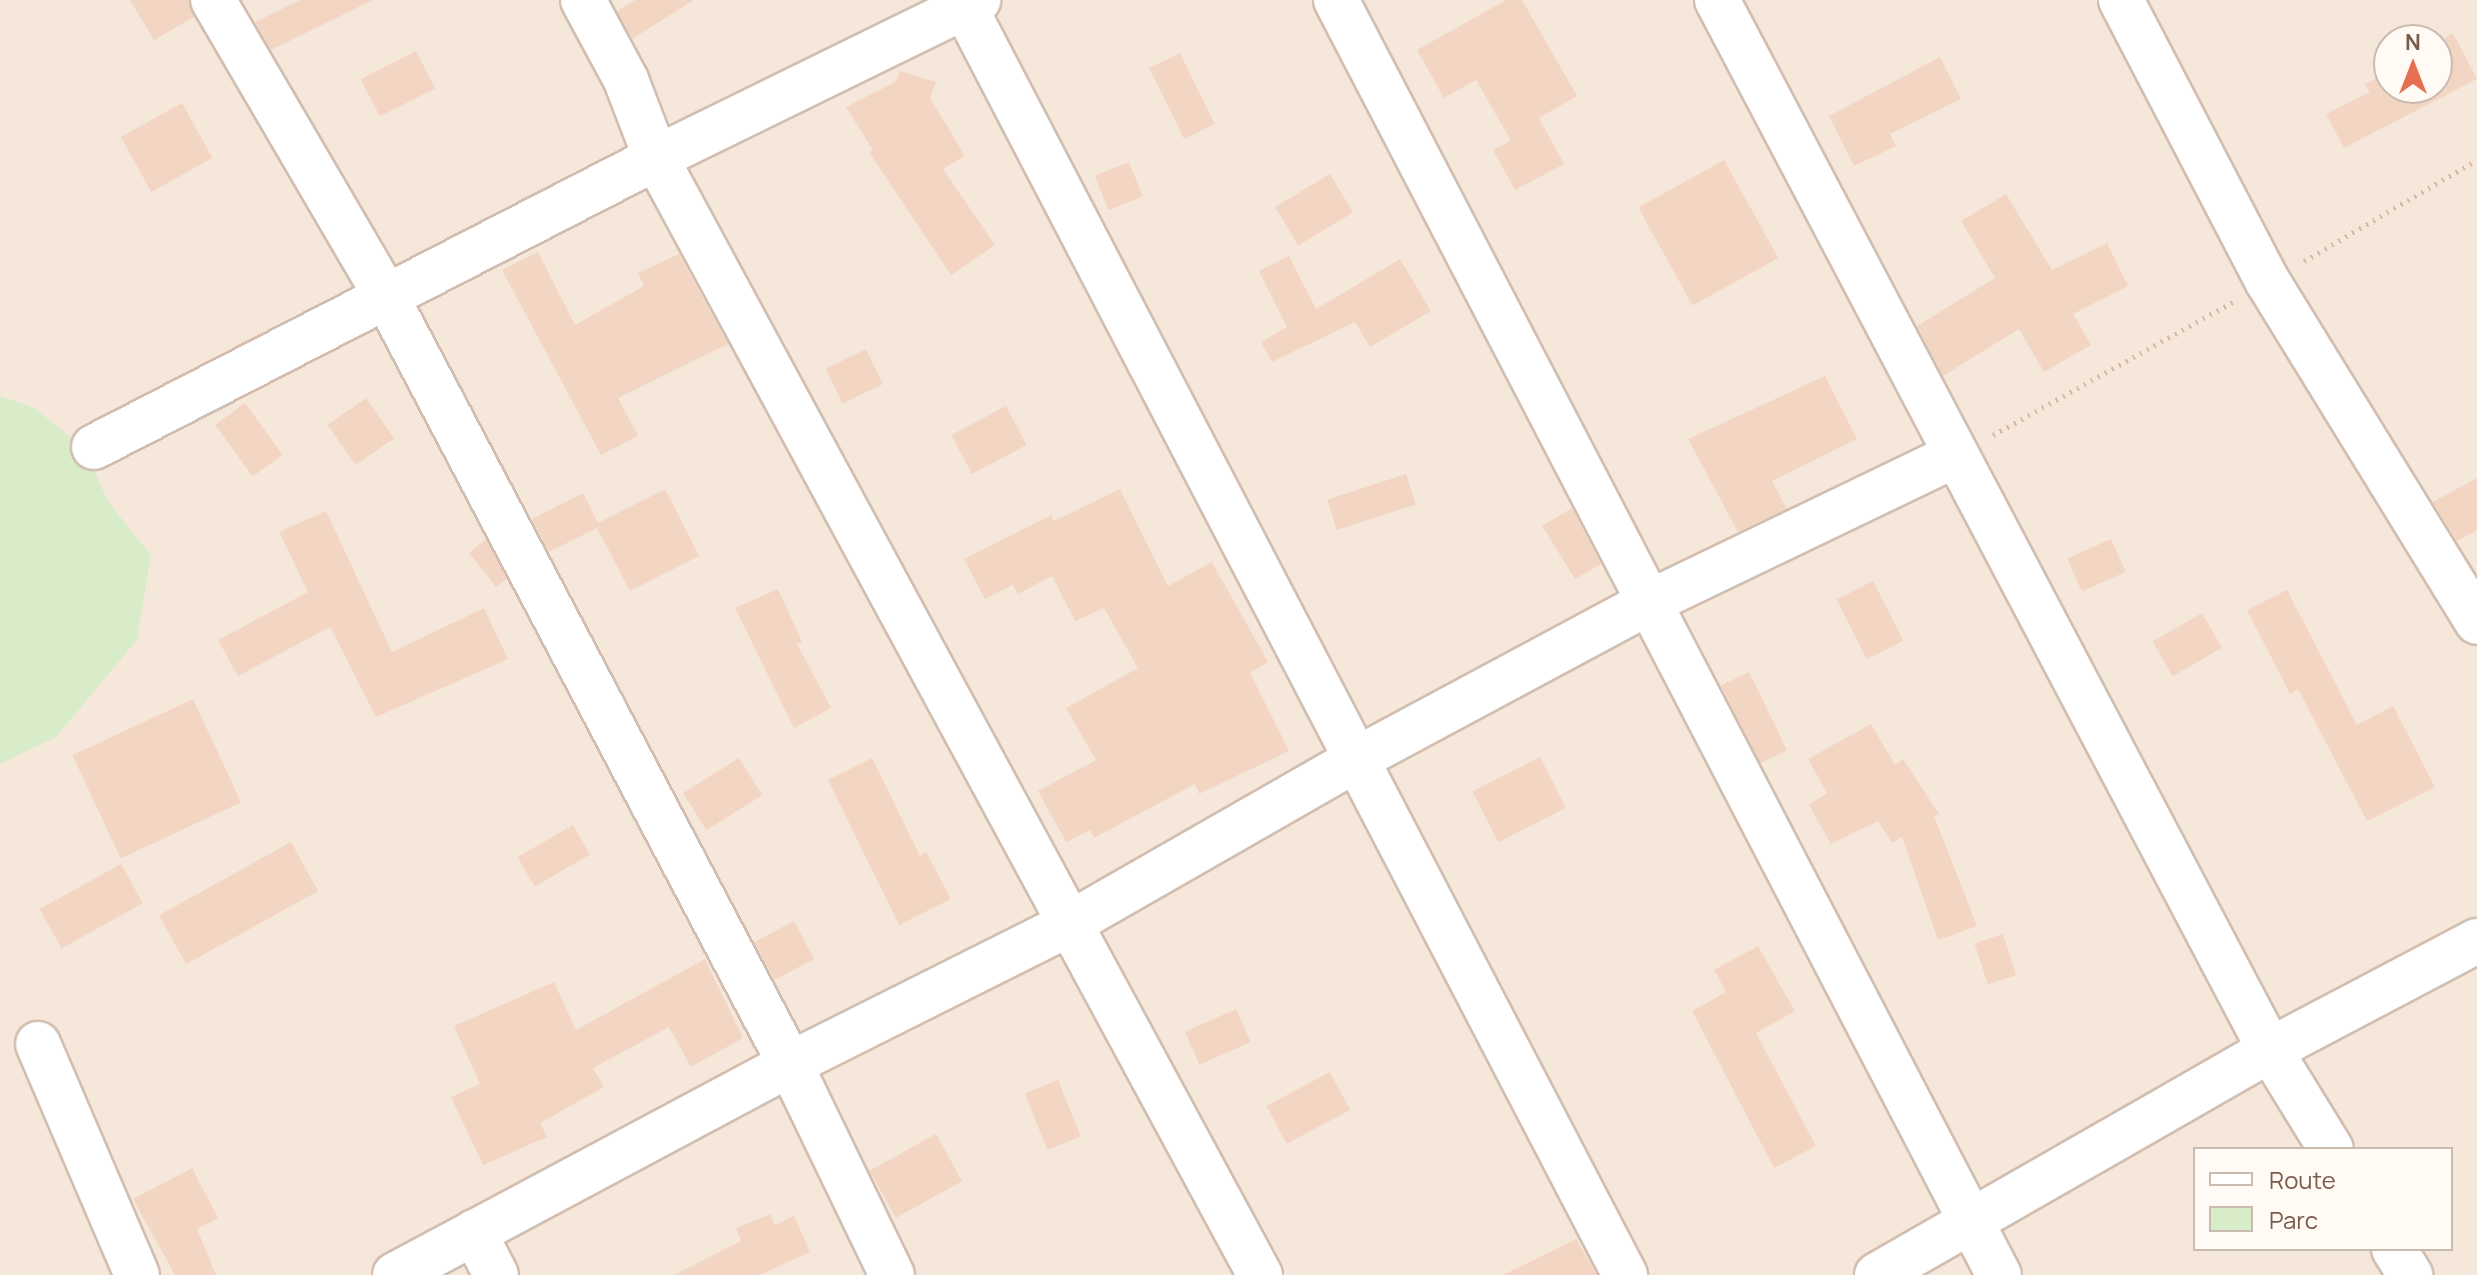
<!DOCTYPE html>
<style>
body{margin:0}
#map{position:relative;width:2477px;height:1275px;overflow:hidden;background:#fdf6ec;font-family:Manrope,sans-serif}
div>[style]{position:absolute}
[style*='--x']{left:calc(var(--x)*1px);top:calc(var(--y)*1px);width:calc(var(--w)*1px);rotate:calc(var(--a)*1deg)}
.residential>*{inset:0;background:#f5e8da}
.green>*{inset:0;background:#d8ecc9}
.building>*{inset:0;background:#f3d5c3;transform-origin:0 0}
.path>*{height:5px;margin-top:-2.5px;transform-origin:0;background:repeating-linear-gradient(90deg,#d9b8a5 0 2px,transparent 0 8px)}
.roads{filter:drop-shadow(2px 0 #d1beb0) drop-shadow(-2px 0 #d1beb0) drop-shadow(0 2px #d1beb0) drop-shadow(0 -2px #d1beb0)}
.minor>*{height:44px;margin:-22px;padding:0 22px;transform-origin:22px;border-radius:22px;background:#fff}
span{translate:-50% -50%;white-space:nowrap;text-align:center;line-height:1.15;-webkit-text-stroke:6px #fffaf3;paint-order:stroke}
.legend{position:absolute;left:2193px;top:1147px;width:260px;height:104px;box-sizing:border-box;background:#fffaf3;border:2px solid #cabbb1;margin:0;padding:10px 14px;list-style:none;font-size:24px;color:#7a5c4d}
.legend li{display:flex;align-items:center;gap:16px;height:40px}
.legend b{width:40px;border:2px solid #cabbb1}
.north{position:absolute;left:2373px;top:24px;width:80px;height:80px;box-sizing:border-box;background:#fffaf3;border:2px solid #cabbb1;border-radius:50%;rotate:0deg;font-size:22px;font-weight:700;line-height:32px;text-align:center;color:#7a5c4d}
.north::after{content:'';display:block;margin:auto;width:28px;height:36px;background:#e76f51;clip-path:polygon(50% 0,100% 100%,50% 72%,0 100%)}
</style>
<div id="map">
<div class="residential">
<div style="clip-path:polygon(evenodd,0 0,2477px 0,2477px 1275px,0 1275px,0 0,2389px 40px,2437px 40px,2437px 88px,2389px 88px,2389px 40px,0 0,2195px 1149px,2451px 1149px,2451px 1249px,2195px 1249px,2195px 1149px)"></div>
</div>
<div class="green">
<div style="clip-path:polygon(0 396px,34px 408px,83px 447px,109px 503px,151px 555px,137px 640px,56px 737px,0 764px)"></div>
</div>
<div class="building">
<div style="clip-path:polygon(130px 0,188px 0,194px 17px,154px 40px)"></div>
<div style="clip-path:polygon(300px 0,373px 0,271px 50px,255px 22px)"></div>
<div style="clip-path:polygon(635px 0,694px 0,632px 39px,617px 11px)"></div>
<div style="clip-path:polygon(1506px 0,1522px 0,1577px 96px,1539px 118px,1564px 164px,1515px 190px,1493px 150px,1511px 141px,1476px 80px,1444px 98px,1417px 50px)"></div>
<div style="clip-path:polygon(2453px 33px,2477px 79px,2344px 148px,2326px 114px,2370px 92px,2365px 84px,2389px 71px,2389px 88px,2437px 88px,2437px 42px)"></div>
<div style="left:416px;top:51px;width:42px;height:62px;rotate:63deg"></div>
<div style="left:1180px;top:53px;width:79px;height:34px;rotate:64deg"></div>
<div style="clip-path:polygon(1940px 57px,1961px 99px,1890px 134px,1896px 146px,1854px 166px,1829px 116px)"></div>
<div style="clip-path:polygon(900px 71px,936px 82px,930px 98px,965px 156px,943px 169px,995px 245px,951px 275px,869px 152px,873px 150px,846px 107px,895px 82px)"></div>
<div style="left:182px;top:103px;width:63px;height:70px;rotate:61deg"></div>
<div style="left:1724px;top:160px;width:112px;height:98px;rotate:61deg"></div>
<div style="left:1129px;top:162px;width:37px;height:37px;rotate:68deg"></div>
<div style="left:1330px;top:174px;width:45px;height:64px;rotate:59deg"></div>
<div style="clip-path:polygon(2006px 194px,2052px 270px,2107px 243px,2128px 286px,2073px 314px,2091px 345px,2044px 372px,2019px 329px,1943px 376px,1917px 326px,1995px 278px,1961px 221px)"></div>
<div style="clip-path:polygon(538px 252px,575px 325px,644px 286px,638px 273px,679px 254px,728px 344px,618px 398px,638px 436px,601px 455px,502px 270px)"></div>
<div style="clip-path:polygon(1289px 256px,1316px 309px,1400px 259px,1431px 311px,1370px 347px,1355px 322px,1272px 362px,1261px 342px,1287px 327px,1259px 271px)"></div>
<div style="left:866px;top:349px;width:39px;height:45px;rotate:64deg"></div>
<div style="clip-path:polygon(1825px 376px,1857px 439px,1772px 481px,1787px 509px,1738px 532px,1688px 439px)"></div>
<div style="left:366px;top:398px;width:49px;height:47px;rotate:55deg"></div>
<div style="left:245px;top:403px;width:64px;height:37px;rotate:54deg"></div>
<div style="left:1006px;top:406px;width:44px;height:62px;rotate:62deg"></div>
<div style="left:1406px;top:474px;width:32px;height:83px;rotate:72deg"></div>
<div style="clip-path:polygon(2477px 478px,2477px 530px,2457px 541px,2433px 502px)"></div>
<div style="clip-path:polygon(665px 489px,699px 556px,630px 591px,597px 528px,549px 552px,532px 519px,583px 493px,598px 523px)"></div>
<div style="clip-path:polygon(1120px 489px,1168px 586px,1212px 562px,1268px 662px,1250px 673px,1289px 751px,1199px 794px,1195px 784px,1094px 838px,1090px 830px,1066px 842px,1038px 791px,1096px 760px,1066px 708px,1138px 668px,1104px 608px,1075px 621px,1052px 576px,1018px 594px,1013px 585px,985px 599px,964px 559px,1051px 515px,1054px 521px)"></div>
<div style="clip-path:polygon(1572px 508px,1601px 564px,1575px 579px,1542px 526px)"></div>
<div style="clip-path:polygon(326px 511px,392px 652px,484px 608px,508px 659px,376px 717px,330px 627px,238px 676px,218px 640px,308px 592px,279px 532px)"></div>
<div style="clip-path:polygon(486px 539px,507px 579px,496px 587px,469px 553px)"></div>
<div style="left:2111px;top:539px;width:36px;height:48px;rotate:66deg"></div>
<div style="left:1873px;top:581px;width:67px;height:41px;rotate:63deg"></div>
<div style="clip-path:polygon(778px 589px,802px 642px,797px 644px,831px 708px,794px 728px,735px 608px)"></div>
<div style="clip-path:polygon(2287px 590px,2357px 725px,2393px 706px,2435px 787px,2367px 821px,2298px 689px,2290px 694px,2247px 610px)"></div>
<div style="left:2202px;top:613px;width:40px;height:57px;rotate:60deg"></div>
<div style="left:1749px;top:672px;width:87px;height:31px;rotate:64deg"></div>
<div style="left:193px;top:699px;width:114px;height:133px;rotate:65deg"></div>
<div style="clip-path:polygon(1871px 724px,1895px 765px,1903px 759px,1939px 814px,1934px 816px,1977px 926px,1938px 940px,1902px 837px,1892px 843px,1878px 821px,1831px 844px,1809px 805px,1827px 793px,1808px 759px)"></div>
<div style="left:1540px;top:757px;width:57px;height:76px;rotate:63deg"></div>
<div style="left:739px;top:758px;width:44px;height:66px;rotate:58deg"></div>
<div style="clip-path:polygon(872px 758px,920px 856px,926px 852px,951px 899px,899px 925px,828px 780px)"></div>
<div style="left:573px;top:825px;width:34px;height:64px;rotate:60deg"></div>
<div style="left:291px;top:842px;width:56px;height:151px;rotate:61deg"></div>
<div style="left:121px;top:864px;width:45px;height:93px;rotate:61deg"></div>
<div style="left:794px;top:921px;width:43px;height:45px;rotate:62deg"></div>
<div style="left:2003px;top:934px;width:43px;height:30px;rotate:72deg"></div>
<div style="clip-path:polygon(1758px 946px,1795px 1011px,1756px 1033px,1816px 1146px,1774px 1168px,1692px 1011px,1726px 992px,1714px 970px)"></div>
<div style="clip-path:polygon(705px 959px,743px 1038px,691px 1067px,669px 1027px,593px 1068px,604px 1087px,540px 1123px,547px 1137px,483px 1165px,451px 1097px,480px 1084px,454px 1026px,554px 982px,576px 1030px)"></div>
<div style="left:1236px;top:1009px;width:36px;height:56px;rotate:66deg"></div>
<div style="left:1330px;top:1072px;width:43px;height:72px;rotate:62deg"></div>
<div style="left:1058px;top:1080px;width:61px;height:36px;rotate:68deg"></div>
<div style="left:936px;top:1134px;width:54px;height:76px;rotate:61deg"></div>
<div style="clip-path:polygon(192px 1168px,218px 1218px,197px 1229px,216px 1275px,175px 1275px,133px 1199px)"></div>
<div style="clip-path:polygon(770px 1214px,775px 1225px,794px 1216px,810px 1252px,760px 1275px,674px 1275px,741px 1241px,736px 1228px)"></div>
<div style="clip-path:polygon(1576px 1239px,1597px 1275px,1503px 1275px)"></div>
</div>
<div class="path">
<div style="--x:2304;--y:261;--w:200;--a:-30.3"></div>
<div style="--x:1993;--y:435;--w:274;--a:-29"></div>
</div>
<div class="roads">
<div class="minor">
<div style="--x:213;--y:0;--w:343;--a:59.7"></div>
<div style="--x:386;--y:296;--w:868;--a:62.25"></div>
<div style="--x:790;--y:1064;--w:234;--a:64.2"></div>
<div style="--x:583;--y:0;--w:91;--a:61.7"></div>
<div style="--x:626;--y:80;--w:84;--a:69"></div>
<div style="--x:656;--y:158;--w:1270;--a:61.6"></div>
<div style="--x:961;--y:0;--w:1438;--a:62.49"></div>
<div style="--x:1336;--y:0;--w:1437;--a:62.53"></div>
<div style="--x:1717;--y:0;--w:1187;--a:62.23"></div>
<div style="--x:2270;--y:1050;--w:234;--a:-27.8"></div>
<div style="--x:2121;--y:0;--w:318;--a:62.5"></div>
<div style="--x:2268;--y:282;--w:399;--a:58.4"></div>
<div style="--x:94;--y:447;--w:632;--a:-27.21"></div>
<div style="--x:656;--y:158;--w:359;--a:-26.1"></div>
<div style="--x:38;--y:1044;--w:251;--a:66.8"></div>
<div style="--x:474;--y:1232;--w:48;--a:62.9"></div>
<div style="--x:2394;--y:1249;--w:31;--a:58"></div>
<div style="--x:395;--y:1275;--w:448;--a:-28.1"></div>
<div style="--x:790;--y:1064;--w:312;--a:-26.6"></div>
<div style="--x:1069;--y:924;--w:332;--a:-29.8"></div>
<div style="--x:1357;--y:759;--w:332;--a:-28.2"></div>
<div style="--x:1650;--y:602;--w:337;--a:-25.7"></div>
<div style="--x:1877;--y:1275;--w:453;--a:-29.8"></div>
<div style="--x:2270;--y:1050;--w:116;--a:58.4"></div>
</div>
</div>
<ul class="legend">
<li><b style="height:10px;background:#fff"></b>Route</li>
<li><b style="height:22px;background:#d8ecc9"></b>Parc</li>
</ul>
<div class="north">N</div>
</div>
